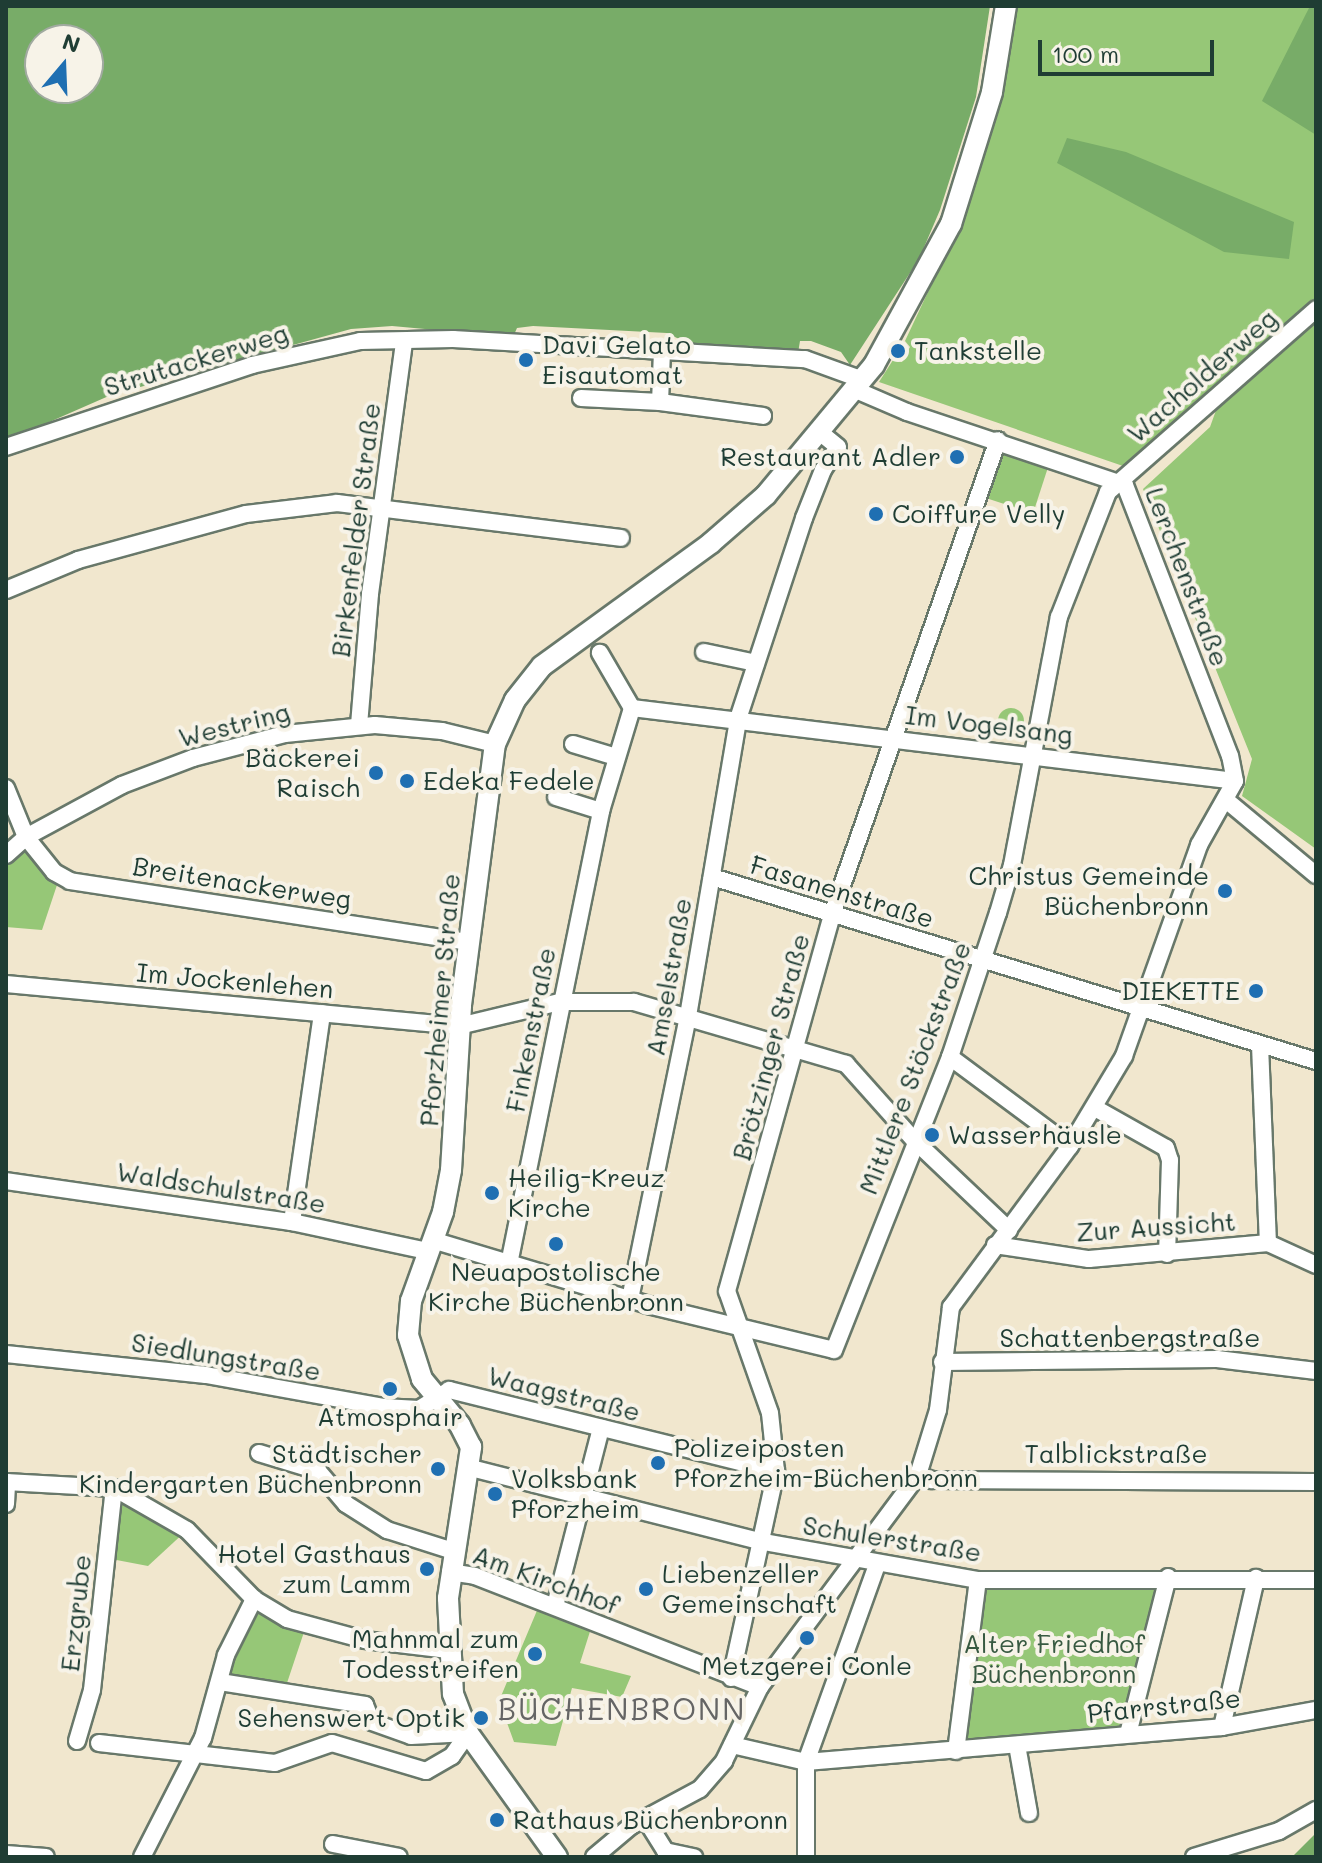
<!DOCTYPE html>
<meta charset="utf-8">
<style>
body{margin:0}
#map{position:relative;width:1322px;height:1863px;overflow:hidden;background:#f1e7ce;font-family:Mali,sans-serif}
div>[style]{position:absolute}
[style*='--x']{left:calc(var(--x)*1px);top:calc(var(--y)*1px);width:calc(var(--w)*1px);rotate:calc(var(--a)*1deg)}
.green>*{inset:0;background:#96c777;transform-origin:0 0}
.round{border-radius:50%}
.forest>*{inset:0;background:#78ac68}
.roads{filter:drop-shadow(2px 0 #68786a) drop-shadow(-2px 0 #68786a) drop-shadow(0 2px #68786a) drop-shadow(0 -2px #68786a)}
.minor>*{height:16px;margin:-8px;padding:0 8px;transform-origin:8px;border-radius:8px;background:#fff}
.major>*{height:20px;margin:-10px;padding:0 10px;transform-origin:10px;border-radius:10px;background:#fff}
.dots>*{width:22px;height:22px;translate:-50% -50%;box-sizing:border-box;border:4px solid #f7f3e8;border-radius:50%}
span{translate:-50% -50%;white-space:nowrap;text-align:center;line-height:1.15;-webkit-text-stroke:8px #f7f3e8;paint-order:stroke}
.poi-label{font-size:26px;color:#1f3d34}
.left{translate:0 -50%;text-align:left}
.right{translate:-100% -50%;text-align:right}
.street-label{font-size:26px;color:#1f3d34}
.park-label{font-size:26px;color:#375941}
.quarter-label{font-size:30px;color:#656565;letter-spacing:2px}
.frame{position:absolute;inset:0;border:8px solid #1f3d34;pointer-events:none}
.north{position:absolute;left:24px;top:24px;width:80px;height:80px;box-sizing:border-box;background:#f7f3e8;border:2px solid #a1aaa0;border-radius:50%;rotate:19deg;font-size:22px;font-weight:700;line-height:32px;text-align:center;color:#1f3d34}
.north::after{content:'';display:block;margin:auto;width:28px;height:36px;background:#1f6fb2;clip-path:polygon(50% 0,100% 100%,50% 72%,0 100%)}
.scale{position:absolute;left:1038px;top:40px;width:176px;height:36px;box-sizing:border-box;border:4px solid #1f3d34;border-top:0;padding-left:10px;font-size:24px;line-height:28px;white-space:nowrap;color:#1f3d34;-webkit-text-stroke:6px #f7f3e8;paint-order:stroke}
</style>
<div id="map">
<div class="green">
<div style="clip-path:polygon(1013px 6px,1316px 6px,1316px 303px,1123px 466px,879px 382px,893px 360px,902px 362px,910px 347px,905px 341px,957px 230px)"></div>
<div style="clip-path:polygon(1316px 318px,1316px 849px,1242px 796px,1252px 759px,1143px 489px,1210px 427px,1219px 402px)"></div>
<div style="left:998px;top:440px;width:56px;height:59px;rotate:18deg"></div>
<div class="round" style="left:998px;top:708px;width:26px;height:26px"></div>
<div style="clip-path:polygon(26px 837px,60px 876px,42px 930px,6px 927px,6px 855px)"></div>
<div style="clip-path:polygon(114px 1488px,187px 1530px,148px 1566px,106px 1558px)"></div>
<div style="clip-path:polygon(1163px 1581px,1124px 1731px,963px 1744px,981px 1583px)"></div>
<div style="clip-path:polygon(254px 1599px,306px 1626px,284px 1692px,220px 1682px)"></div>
<div style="clip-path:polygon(541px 1601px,593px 1622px,580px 1663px,631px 1676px,622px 1697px,572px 1688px,556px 1746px,514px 1742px,499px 1701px)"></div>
</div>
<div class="forest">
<div style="clip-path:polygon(evenodd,6px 6px,990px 6px,976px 97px,940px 210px,919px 259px,850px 365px,841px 352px,811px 341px,800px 341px,798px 353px,695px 347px,667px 333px,533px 326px,517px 328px,513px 337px,392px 326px,351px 329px,111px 395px,6px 441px,6px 6px,40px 40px,88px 40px,88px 88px,40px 88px,40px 40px)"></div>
<div style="clip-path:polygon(1310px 6px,1316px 6px,1316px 135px,1262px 101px)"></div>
<div style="clip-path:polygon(1067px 138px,1126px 152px,1294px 222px,1289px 259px,1224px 252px,1057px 163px)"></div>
<div style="clip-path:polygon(1316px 1833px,1316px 1857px,1292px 1857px)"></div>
</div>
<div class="roads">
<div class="minor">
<div style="--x:662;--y:351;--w:51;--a:92.2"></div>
<div style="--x:660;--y:402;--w:104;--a:7.7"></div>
<div style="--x:581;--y:398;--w:79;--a:2.9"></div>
<div style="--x:6;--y:447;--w:259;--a:-18.4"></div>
<div style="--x:252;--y:365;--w:111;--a:-12.5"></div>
<div style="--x:360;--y:341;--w:93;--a:-1.2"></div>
<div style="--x:453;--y:339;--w:353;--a:3.3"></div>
<div style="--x:805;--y:359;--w:62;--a:19.9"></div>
<div style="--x:6;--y:590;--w:78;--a:-22.6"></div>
<div style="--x:78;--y:560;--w:174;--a:-15.3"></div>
<div style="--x:246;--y:514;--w:92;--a:-6.9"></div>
<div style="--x:337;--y:503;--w:286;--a:7"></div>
<div style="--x:704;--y:652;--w:53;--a:11.9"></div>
<div style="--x:632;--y:708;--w:607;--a:6.9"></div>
<div style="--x:359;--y:725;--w:131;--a:-85.2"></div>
<div style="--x:370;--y:594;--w:255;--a:-82.3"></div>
<div style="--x:573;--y:744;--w:45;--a:16.8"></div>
<div style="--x:6;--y:788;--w:53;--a:67.8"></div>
<div style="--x:26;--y:837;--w:45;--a:51.3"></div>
<div style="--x:54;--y:872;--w:18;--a:29"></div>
<div style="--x:70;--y:881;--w:404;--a:8.7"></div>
<div style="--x:556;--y:797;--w:47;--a:17.3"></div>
<div style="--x:1226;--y:800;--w:117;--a:39.8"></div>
<div style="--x:6;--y:855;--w:27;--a:-42"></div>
<div style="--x:26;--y:837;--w:109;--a:-28.4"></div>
<div style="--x:122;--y:785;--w:76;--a:-20.8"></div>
<div style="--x:193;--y:758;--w:95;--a:-14.6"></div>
<div style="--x:285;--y:734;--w:90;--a:-5.7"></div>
<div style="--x:375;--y:725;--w:67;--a:5.1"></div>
<div style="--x:442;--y:731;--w:55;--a:13.8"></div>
<div style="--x:712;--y:877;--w:631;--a:16.94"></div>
<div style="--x:6;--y:984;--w:455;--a:5.3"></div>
<div style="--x:459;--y:1026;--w:104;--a:-13.4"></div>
<div style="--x:560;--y:1002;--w:74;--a:0"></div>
<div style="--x:634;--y:1002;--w:221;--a:16.3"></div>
<div style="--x:846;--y:1064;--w:102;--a:48.2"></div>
<div style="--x:914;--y:1140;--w:131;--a:43.5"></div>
<div style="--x:1260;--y:1045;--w:198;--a:87.7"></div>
<div style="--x:950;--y:1057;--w:149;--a:36.6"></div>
<div style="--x:1095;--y:1108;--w:81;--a:29.4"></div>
<div style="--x:1166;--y:1148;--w:13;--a:72"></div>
<div style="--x:1170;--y:1160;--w:94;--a:91.8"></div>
<div style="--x:6;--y:1181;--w:289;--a:8.2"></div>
<div style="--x:292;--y:1222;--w:138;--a:12.1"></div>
<div style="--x:292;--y:1222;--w:211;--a:-81.8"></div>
<div style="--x:432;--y:1240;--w:226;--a:16.7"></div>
<div style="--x:648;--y:1305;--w:191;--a:13.6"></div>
<div style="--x:834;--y:1350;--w:315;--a:-68.4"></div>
<div style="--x:950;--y:1057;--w:152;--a:-71.6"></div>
<div style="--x:998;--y:913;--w:50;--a:-73.7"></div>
<div style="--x:1012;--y:865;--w:252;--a:-79.3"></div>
<div style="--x:1059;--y:617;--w:134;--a:-68.6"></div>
<div style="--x:1108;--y:492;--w:277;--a:-41.3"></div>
<div style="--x:995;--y:1245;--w:95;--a:8.5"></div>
<div style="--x:1089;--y:1259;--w:180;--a:-5.1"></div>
<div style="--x:1268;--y:1243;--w:53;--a:24.6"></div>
<div style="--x:510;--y:1259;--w:457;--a:-78.5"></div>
<div style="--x:601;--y:811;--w:108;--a:-73.2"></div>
<div style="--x:632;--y:708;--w:64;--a:-120.2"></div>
<div style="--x:630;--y:1299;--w:289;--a:-78.4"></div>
<div style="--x:688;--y:1016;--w:301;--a:-80.4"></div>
<div style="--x:738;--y:719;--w:212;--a:-71.8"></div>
<div style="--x:804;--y:518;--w:52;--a:-68.4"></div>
<div style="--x:823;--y:470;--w:27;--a:-57"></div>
<div style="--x:838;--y:447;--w:21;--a:-141"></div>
<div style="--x:6;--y:1354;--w:201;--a:6"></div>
<div style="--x:206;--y:1375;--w:180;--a:10.2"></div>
<div style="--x:383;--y:1407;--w:36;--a:3"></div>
<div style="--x:419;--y:1409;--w:36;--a:-32"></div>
<div style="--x:449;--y:1390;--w:337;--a:13.9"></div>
<div style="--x:942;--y:1362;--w:275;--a:-0.6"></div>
<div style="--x:1217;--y:1359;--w:100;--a:6.9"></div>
<div style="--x:259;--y:1453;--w:62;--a:17"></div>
<div style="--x:318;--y:1471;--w:43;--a:49.7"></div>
<div style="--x:346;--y:1504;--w:49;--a:32.4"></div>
<div style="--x:387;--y:1530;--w:69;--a:17.7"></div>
<div style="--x:471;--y:1468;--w:302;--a:14.2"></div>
<div style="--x:764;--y:1542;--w:217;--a:10.1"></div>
<div style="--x:978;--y:1580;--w:338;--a:0"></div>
<div style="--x:918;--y:1475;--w:15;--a:20"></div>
<div style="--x:932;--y:1480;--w:384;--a:0.3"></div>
<div style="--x:6;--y:1482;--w:108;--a:3.2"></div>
<div style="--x:114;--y:1488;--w:84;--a:29.9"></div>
<div style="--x:187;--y:1530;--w:96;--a:45.8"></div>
<div style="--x:254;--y:1599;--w:39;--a:31"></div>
<div style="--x:287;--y:1619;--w:81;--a:15.1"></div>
<div style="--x:365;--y:1640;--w:84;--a:6.9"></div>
<div style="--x:6;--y:1504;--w:22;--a:-87"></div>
<div style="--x:450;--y:1572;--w:25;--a:9"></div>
<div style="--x:475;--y:1576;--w:306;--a:21.3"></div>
<div style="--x:555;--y:1606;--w:184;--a:-75.5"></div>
<div style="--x:731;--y:1678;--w:212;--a:-77.7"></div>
<div style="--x:776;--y:1471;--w:58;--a:-95.9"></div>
<div style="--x:770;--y:1413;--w:129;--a:-109.4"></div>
<div style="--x:727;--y:1291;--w:391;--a:-74.4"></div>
<div style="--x:832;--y:914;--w:502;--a:-70.7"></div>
<div style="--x:220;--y:1682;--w:147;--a:9"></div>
<div style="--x:365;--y:1705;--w:18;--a:68"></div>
<div style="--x:372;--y:1722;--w:41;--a:19.7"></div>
<div style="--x:411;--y:1736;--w:57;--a:-3"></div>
<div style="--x:1222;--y:1727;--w:153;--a:-77.1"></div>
<div style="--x:1128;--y:1734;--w:162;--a:-75.7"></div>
<div style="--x:77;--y:1741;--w:53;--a:-73.6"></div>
<div style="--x:92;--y:1690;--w:203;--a:-83.8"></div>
<div style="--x:99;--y:1743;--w:177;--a:6.5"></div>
<div style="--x:275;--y:1763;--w:60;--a:-19.3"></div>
<div style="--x:332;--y:1743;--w:98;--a:16.6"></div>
<div style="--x:426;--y:1771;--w:30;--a:-30"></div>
<div style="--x:452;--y:1756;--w:28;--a:-55"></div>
<div style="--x:732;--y:1745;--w:76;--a:12.9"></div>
<div style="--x:806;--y:1762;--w:417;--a:-4.8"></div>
<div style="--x:1222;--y:1727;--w:96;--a:-10.3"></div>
<div style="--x:1017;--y:1745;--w:69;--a:80"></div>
<div style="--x:956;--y:1751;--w:172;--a:-82.7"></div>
<div style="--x:646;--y:1820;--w:36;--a:58"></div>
<div style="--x:665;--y:1851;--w:30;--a:12"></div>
<div style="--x:333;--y:1844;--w:67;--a:11.1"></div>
<div style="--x:6;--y:1854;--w:40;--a:4.3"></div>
<div style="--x:142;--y:1857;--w:134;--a:-62.9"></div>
<div style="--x:203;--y:1738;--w:86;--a:-74.5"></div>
<div style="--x:226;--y:1655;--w:63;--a:-63.4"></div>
<div style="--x:594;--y:1857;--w:48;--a:-40"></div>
<div style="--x:631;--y:1826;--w:78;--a:-28.2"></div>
<div style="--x:700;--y:1789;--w:37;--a:-49"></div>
<div style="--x:724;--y:1761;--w:82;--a:-64.1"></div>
<div style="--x:760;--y:1687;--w:264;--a:-53.3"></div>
<div style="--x:918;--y:1475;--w:68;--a:-72.9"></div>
<div style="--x:938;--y:1410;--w:104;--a:-82.8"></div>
<div style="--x:951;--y:1307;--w:200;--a:-53.5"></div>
<div style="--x:1070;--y:1146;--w:105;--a:-59"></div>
<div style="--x:1124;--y:1056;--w:224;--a:-70.4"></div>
<div style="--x:1199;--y:845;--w:73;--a:-60.6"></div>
<div style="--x:1235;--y:781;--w:25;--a:-101"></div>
<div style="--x:1230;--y:756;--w:291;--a:-111.2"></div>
<div style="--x:1125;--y:485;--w:230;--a:-161.5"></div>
<div style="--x:907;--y:412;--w:56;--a:-156.7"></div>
<div style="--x:806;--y:1857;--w:95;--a:-90"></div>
<div style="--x:806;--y:1762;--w:209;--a:-70.2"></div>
<div style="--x:1194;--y:1857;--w:89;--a:-17"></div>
<div style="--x:1279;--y:1831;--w:43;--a:-29.6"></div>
</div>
<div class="major">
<div style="--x:557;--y:1857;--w:153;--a:-125.7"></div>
<div style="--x:468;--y:1733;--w:42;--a:-111"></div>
<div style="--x:453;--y:1694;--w:96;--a:-93"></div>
<div style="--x:448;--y:1598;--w:153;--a:-81.3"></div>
<div style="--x:471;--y:1447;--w:25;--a:-117"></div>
<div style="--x:460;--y:1425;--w:60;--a:-129.6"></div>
<div style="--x:422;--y:1379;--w:46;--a:-107.7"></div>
<div style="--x:408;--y:1335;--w:34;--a:-85"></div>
<div style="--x:411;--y:1301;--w:95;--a:-70.2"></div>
<div style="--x:443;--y:1212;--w:43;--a:-79.2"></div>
<div style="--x:451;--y:1170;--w:165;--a:-86.5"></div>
<div style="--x:461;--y:1005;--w:263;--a:-82.6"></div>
<div style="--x:495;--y:744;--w:48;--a:-65.6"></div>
<div style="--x:515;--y:700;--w:43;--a:-51.5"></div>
<div style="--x:542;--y:666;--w:209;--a:-36"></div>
<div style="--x:711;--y:543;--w:73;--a:-41.1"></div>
<div style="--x:766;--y:495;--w:169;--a:-50.3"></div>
<div style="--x:874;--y:365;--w:161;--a:-61.4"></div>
<div style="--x:951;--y:224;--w:138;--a:-72.7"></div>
<div style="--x:992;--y:92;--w:87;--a:-80.8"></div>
</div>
</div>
<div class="dots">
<div style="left:898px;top:351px;background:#1f6fb2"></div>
<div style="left:526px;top:360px;background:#1f6fb2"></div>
<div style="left:957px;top:457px;background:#1f6fb2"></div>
<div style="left:876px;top:514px;background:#1f6fb2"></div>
<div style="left:376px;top:773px;background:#1f6fb2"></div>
<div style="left:407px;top:781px;background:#1f6fb2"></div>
<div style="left:1225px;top:891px;background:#1f6fb2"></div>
<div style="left:1256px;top:991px;background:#1f6fb2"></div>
<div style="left:932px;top:1135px;background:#1f6fb2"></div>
<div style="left:492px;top:1193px;background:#1f6fb2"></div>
<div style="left:556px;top:1244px;background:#1f6fb2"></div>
<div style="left:390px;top:1389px;background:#1f6fb2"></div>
<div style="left:658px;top:1463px;background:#1f6fb2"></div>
<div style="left:438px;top:1469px;background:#1f6fb2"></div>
<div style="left:495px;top:1494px;background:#1f6fb2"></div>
<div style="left:427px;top:1569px;background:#1f6fb2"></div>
<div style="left:646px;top:1589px;background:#1f6fb2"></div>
<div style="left:807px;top:1638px;background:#1f6fb2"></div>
<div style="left:535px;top:1654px;background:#1f6fb2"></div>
<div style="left:481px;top:1718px;background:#1f6fb2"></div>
<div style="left:497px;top:1820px;background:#1f6fb2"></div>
</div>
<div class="poi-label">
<span class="left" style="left:542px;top:360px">Davi Gelato<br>Eisautomat</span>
<span class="left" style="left:914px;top:351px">Tankstelle</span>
<span class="right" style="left:941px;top:457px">Restaurant Adler</span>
<span class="left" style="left:892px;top:514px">Coiffure Velly</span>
<span class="right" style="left:360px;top:773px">Bäckerei<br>Raisch</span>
<span class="left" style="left:423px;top:781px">Edeka Fedele</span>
<span class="right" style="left:1209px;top:891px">Christus Gemeinde<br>Büchenbronn</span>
<span class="right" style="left:1240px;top:991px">DIEKETTE</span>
<span class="left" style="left:948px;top:1135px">Wasserhäusle</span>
<span class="left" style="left:508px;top:1193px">Heilig-Kreuz<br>Kirche</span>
<span style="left:556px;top:1287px">Neuapostolische<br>Kirche Büchenbronn</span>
<span style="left:390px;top:1417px">Atmosphair</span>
<span class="left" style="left:674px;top:1463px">Polizeiposten<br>Pforzheim-Büchenbronn</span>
<span class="right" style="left:422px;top:1469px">Städtischer<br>Kindergarten Büchenbronn</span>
<span class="left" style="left:511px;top:1494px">Volksbank<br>Pforzheim</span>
<span class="right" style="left:411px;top:1569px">Hotel Gasthaus<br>zum Lamm</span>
<span class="left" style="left:662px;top:1589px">Liebenzeller<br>Gemeinschaft</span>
<span class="right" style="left:519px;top:1654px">Mahnmal zum<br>Todesstreifen</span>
<span style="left:807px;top:1666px">Metzgerei Conle</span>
<span class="right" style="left:465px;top:1718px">Sehenswert Optik</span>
<span class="left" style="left:513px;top:1820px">Rathaus Büchenbronn</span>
</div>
<div class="street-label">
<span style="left:196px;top:360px;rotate:-17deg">Strutackerweg</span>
<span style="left:1202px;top:376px;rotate:-41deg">Wacholderweg</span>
<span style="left:356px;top:530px;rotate:-83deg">Birkenfelder Straße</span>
<span style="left:1187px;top:577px;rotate:69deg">Lerchenstraße</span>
<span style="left:234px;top:725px;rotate:-14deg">Westring</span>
<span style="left:989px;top:725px;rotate:7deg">Im Vogelsang</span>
<span style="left:242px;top:883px;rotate:9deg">Breitenackerweg</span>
<span style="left:842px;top:892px;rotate:17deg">Fasanenstraße</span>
<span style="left:669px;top:977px;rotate:-80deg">Amselstraße</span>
<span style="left:235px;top:981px;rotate:5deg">Im Jockenlehen</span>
<span style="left:440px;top:1000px;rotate:-85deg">Pforzheimer Straße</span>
<span style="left:531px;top:1030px;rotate:-79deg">Finkenstraße</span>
<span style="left:771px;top:1047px;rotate:-75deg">Brötzinger Straße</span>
<span style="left:915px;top:1068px;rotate:-69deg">Mittlere Stöckstraße</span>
<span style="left:221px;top:1188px;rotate:9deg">Waldschulstraße</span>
<span style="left:1156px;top:1227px;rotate:-4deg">Zur Aussicht</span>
<span style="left:1130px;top:1338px">Schattenbergstraße</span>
<span style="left:226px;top:1357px;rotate:9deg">Siedlungstraße</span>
<span style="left:564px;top:1394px;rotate:14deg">Waagstraße</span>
<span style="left:1116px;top:1454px">Talblickstraße</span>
<span style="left:892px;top:1539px;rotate:9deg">Schulerstraße</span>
<span style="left:546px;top:1580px;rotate:20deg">Am Kirchhof</span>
<span style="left:76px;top:1613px;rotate:-84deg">Erzgrube</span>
<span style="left:1164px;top:1706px;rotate:-6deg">Pfarrstraße</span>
</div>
<div class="park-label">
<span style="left:1054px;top:1659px">Alter Friedhof<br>Büchenbronn</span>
</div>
<div class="quarter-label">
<span style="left:622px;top:1708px">BÜCHENBRONN</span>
</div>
<div class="frame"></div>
<div class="north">N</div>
<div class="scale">100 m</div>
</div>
